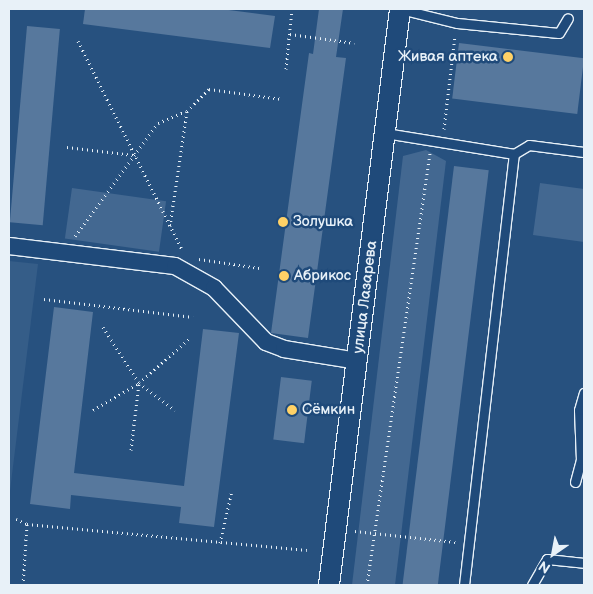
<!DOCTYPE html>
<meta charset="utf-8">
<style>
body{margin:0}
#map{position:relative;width:593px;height:594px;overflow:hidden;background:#27517f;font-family:"Balsamiq Sans",sans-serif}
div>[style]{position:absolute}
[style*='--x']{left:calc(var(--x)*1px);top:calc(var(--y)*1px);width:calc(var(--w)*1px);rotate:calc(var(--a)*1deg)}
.built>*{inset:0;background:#355d88}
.green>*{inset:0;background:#436891;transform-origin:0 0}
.building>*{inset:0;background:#57789d;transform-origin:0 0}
.path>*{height:3px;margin-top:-1.5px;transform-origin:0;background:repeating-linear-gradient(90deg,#e8f1f8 0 1px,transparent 0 5px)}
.roads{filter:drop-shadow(1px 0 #e8f1f8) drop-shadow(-1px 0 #e8f1f8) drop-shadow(0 1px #e8f1f8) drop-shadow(0 -1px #e8f1f8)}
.service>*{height:9px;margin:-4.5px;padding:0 4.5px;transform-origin:4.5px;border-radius:4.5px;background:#1f4a7a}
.minor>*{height:16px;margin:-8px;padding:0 8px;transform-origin:8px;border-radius:8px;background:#1f4a7a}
.tertiary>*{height:20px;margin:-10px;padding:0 10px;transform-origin:10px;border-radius:10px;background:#1f4a7a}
.dots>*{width:14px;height:14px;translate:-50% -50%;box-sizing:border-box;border:2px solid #1f4a7a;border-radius:50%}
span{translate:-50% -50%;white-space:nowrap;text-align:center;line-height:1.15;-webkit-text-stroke:5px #1f4a7a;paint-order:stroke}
.poi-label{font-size:15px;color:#e8f1f8}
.right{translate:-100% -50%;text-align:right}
.left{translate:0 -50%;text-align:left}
.street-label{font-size:15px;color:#e8f1f8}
.frame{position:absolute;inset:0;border:10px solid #e8f1f8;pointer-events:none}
.north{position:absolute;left:528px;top:529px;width:50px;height:50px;-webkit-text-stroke:4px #1f4a7a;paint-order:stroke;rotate:213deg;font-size:14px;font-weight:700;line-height:20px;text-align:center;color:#e8f1f8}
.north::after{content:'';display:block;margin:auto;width:18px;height:22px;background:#e8f1f8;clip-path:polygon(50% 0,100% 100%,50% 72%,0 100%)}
</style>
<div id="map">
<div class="built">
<div style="clip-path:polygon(9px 261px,38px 264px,9px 499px)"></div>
</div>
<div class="green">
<div style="clip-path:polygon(426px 150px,446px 161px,395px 585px,352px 585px,403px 156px)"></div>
<div style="clip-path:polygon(540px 183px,584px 189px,584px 242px,533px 235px)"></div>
<div style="left:72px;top:188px;width:95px;height:51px;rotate:8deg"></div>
</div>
<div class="building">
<div style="clip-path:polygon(85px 9px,221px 9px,275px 16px,270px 48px,83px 24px)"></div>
<div style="clip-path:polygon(319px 9px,343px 9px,336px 57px,346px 58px,308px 338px,271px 333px,309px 53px,313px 54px)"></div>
<div style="left:27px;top:26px;width:33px;height:197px;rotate:5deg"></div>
<div style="left:459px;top:43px;width:126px;height:56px;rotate:7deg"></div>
<div style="left:454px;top:166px;width:35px;height:422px;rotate:7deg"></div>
<div style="clip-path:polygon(54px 307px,93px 312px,74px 473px,184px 486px,203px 329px,239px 333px,214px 527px,179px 523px,181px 507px,71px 495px,70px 509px,30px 504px)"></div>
<div style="left:281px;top:377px;width:31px;height:63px;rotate:7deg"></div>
</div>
<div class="path">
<div style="--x:290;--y:34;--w:65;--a:8"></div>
<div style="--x:78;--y:41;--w:233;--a:63.5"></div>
<div style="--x:286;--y:69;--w:60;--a:-84.3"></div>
<div style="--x:444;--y:129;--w:94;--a:-83.3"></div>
<div style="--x:67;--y:147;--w:67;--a:6.8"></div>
<div style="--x:170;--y:226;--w:116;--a:-81.6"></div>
<div style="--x:187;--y:111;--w:31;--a:-45"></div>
<div style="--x:209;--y:89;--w:74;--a:7.8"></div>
<div style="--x:75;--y:236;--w:140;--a:-53.7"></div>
<div style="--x:158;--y:123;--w:30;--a:-23"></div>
<div style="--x:199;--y:259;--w:62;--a:8.4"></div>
<div style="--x:44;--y:299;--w:150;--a:6.9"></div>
<div style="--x:103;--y:327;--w:67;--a:57.3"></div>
<div style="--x:93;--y:410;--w:53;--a:-30.4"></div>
<div style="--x:139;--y:383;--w:69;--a:-41.5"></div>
<div style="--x:131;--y:450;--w:67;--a:-83.2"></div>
<div style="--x:139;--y:383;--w:45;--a:36.9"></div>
<div style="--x:16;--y:519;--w:12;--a:24"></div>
<div style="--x:27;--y:524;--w:281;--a:5.3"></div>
<div style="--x:355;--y:531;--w:101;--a:6.3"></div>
<div style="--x:220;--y:543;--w:54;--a:-77.2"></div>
<div style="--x:23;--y:585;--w:61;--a:-86.2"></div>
<div style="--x:367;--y:585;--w:437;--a:-81.7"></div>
</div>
<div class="roads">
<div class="service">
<div style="--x:400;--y:9;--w:59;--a:13.8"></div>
<div style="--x:457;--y:23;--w:102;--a:5.6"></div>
<div style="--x:559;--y:33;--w:17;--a:-59"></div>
<div style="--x:385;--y:133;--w:131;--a:9.2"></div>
<div style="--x:514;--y:154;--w:17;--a:-31"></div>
<div style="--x:529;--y:145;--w:55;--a:7.3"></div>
<div style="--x:575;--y:482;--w:23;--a:-75"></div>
<div style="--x:581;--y:460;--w:50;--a:-92.3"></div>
<div style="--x:579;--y:410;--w:18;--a:-74"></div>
<div style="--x:464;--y:585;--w:434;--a:-83.4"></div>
<div style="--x:532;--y:585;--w:30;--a:-60"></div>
<div style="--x:547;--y:559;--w:37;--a:6"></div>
</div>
<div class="minor">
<div style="--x:9;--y:246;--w:167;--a:6.9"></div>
<div style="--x:175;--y:266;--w:45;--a:29.4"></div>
<div style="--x:214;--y:288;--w:75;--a:46.1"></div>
<div style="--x:266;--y:342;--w:19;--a:21"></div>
<div style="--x:284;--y:349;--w:74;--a:9.3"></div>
</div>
<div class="tertiary">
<div style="--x:329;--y:585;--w:580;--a:-82.97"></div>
</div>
</div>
<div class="dots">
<div style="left:508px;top:57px;background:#ffd166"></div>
<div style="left:283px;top:222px;background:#ffd166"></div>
<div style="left:284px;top:276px;background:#ffd166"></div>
<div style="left:292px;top:410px;background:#ffd166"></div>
</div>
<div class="poi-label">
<span class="right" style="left:498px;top:57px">Живая аптека</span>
<span class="left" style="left:293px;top:222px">Золушка</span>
<span class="left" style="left:294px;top:276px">Абрикос</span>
<span class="left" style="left:302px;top:410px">Сёмкин</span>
</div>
<div class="street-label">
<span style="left:365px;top:297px;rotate:-83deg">улица Лазарева</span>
</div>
<div class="frame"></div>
<div class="north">N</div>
</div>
